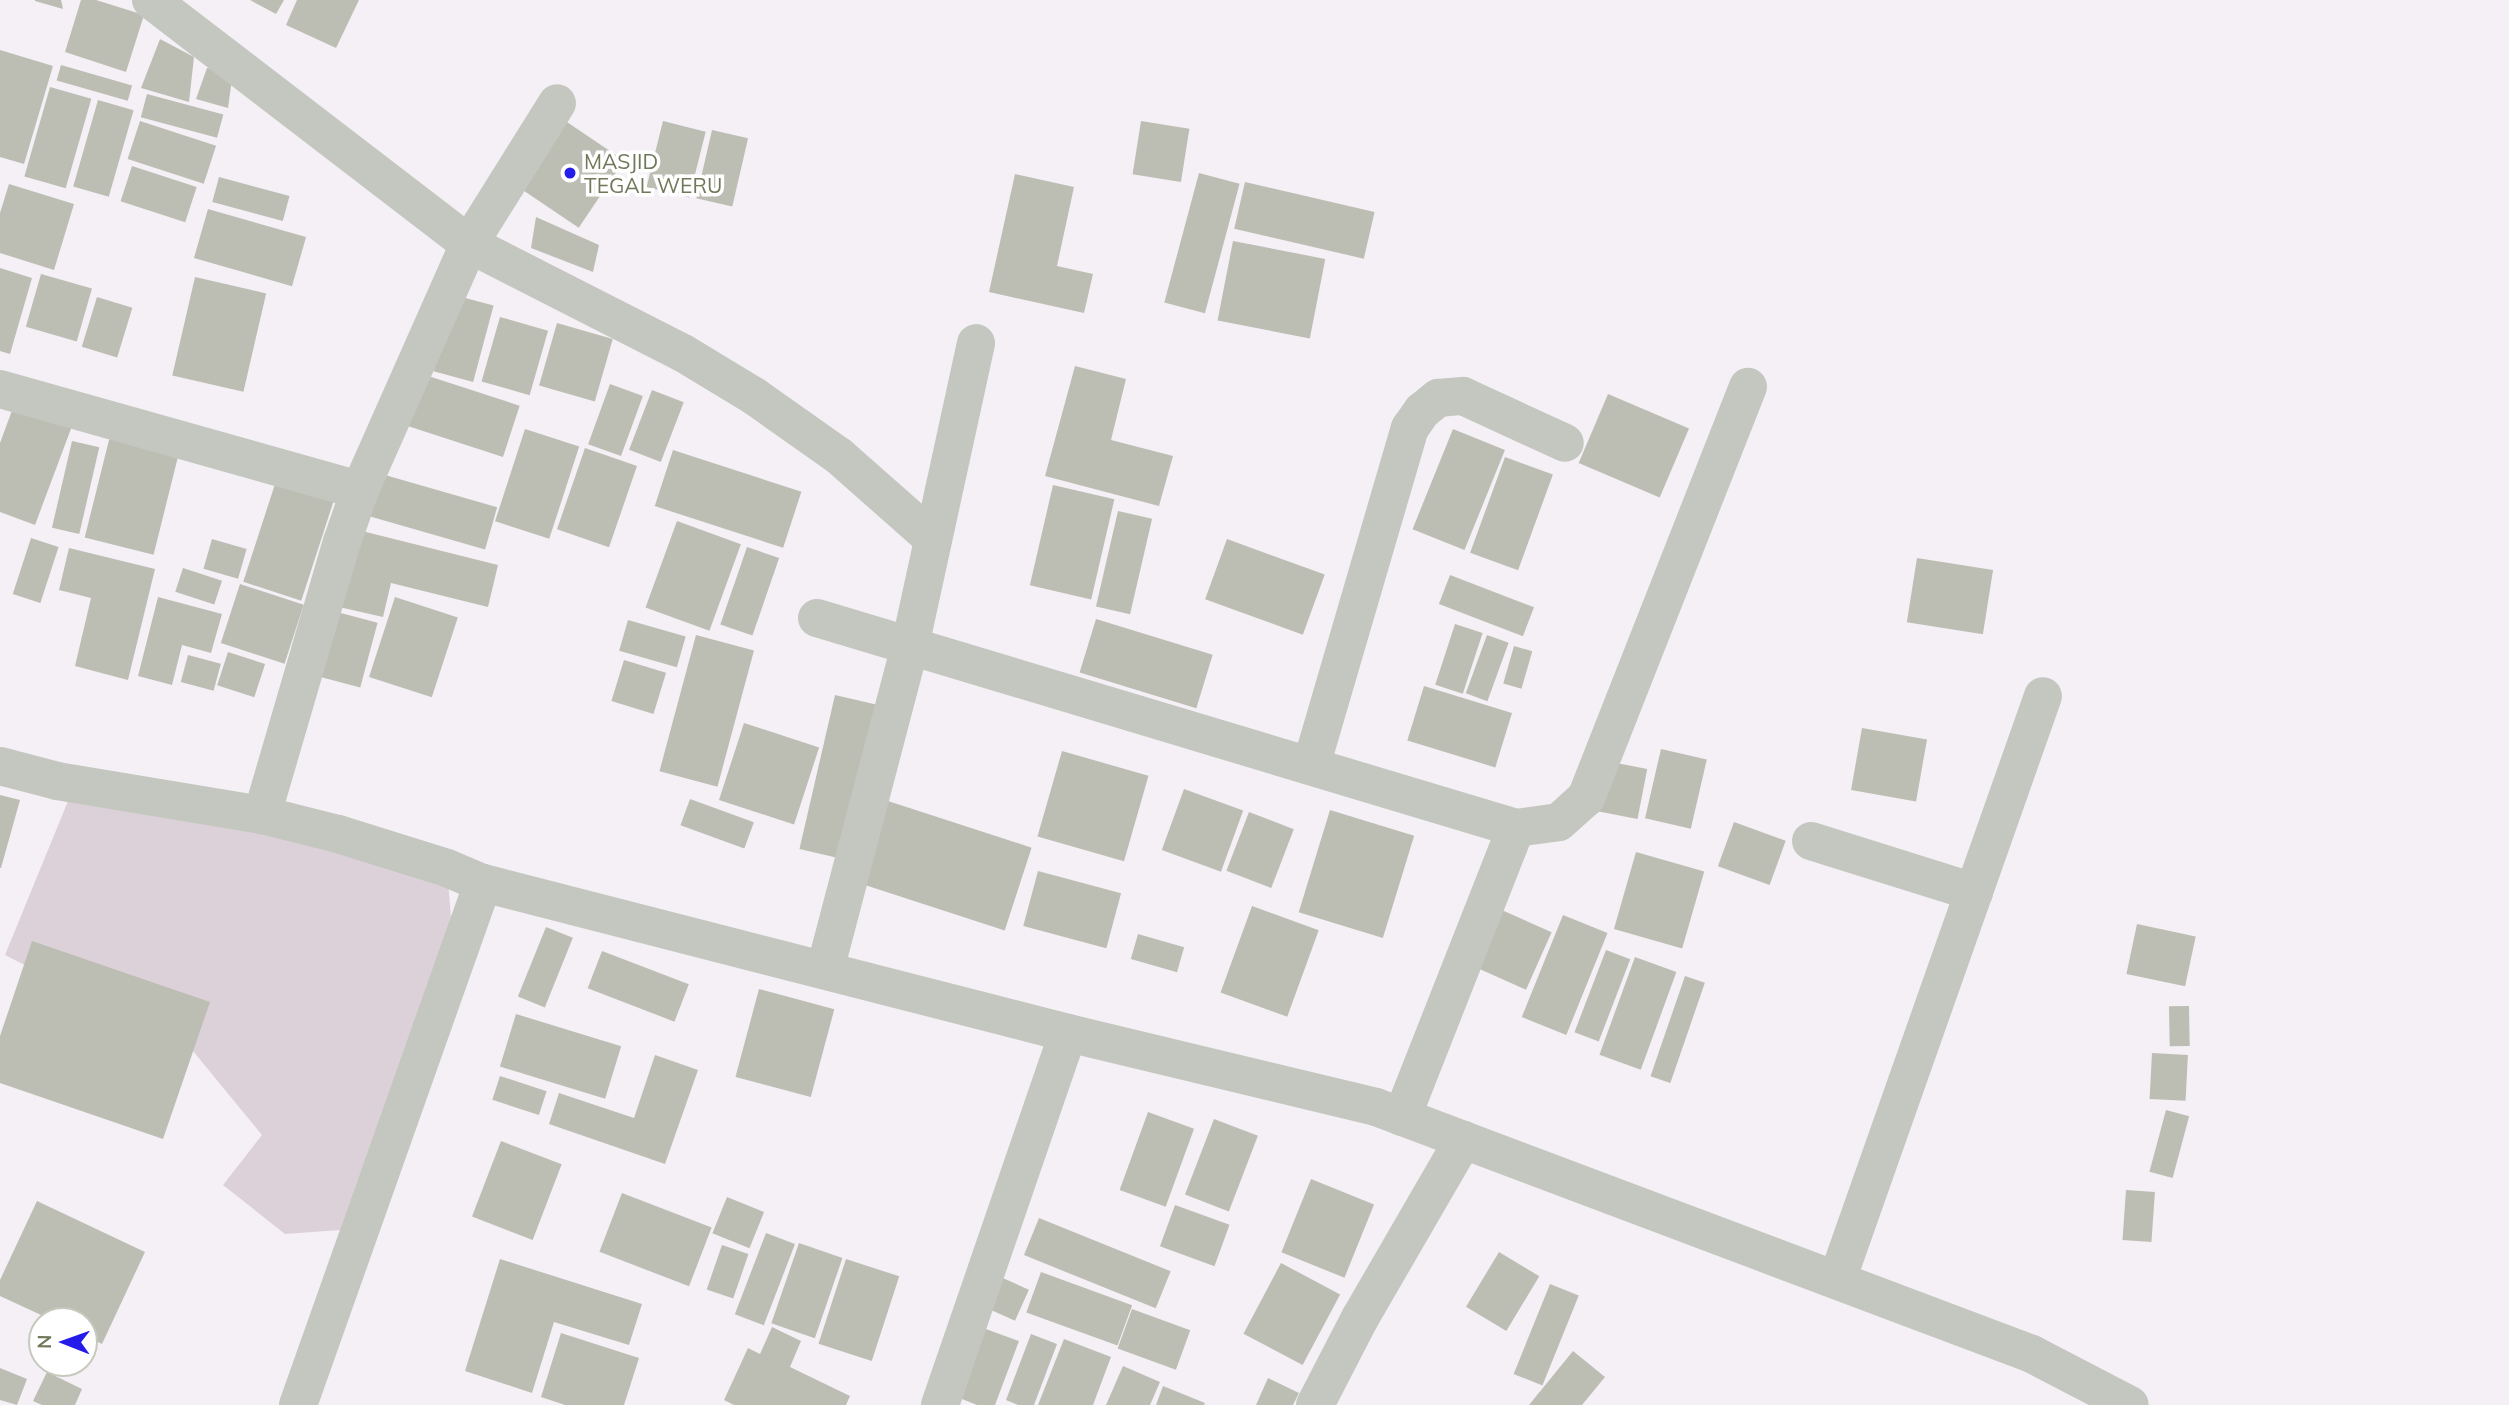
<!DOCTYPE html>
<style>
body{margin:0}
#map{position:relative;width:2509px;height:1405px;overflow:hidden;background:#f4f0f5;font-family:Mulish,sans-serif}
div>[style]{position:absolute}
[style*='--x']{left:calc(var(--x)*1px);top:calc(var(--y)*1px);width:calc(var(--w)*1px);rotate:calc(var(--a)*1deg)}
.green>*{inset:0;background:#dcd1d8}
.building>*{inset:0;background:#bcbeb4;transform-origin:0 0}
.minor>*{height:38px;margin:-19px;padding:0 19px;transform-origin:19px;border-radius:19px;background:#c4c7bf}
.dots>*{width:19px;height:19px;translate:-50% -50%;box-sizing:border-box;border:4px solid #fff;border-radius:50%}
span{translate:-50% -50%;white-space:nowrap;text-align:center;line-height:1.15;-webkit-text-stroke:7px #fff;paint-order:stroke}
.poi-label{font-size:21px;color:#70785a}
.left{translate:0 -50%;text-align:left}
.north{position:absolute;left:28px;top:1307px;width:70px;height:70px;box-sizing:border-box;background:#fff;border:2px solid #c6c9bd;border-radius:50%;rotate:271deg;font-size:19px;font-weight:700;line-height:28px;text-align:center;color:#70785a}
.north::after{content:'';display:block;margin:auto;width:24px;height:32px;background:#241ce9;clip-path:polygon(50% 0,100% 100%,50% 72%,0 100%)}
</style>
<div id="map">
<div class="green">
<div style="clip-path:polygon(75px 784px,447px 868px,451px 918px,340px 1230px,285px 1234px,223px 1185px,262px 1135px,193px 1051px,5px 955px)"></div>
</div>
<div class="building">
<div style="clip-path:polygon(35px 0,61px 0,63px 9px,35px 1px)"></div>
<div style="clip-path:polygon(81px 0,96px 0,144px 15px,126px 72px,65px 52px)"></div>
<div style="clip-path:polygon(250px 0,284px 0,276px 14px)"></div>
<div style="clip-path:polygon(297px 0,359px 0,336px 48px,286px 25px)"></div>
<div style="clip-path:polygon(160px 39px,194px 57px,189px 102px,141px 88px)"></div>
<div style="clip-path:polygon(0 50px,53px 66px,24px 164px,0 157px)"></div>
<div style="left:61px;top:65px;width:74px;height:16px;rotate:16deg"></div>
<div style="clip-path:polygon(207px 68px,233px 72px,228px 108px,196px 99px)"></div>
<div style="left:50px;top:87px;width:43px;height:93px;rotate:16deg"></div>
<div style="left:147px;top:94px;width:79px;height:24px;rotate:15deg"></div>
<div style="left:98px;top:100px;width:37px;height:90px;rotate:16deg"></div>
<div style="left:561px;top:118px;width:76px;height:81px;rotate:34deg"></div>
<div style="left:140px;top:121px;width:80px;height:40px;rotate:18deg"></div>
<div style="left:663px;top:121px;width:44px;height:68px;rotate:14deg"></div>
<div style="left:1141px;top:121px;width:49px;height:54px;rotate:9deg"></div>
<div style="left:712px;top:130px;width:37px;height:70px;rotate:13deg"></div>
<div style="left:132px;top:166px;width:68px;height:37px;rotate:18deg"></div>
<div style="left:1199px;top:173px;width:42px;height:134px;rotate:15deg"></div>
<div style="clip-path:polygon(1015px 174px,1074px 187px,1057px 266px,1093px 274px,1084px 313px,989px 292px)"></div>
<div style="left:219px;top:177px;width:73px;height:26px;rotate:15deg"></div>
<div style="left:1245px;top:182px;width:133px;height:48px;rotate:13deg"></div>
<div style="clip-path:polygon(9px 184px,74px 204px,54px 270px,0 253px,0 213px)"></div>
<div style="left:208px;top:209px;width:102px;height:51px;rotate:16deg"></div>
<div style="clip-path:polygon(536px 217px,599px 245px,593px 272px,531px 248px)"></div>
<div style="left:1233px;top:241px;width:94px;height:81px;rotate:11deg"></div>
<div style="clip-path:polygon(0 268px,32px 278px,10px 354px,0 351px)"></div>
<div style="left:41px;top:274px;width:53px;height:55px;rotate:16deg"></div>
<div style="left:195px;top:277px;width:73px;height:101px;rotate:13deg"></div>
<div style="left:454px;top:295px;width:41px;height:79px;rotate:15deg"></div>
<div style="left:97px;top:297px;width:37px;height:52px;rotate:17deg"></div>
<div style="left:500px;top:317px;width:50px;height:67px;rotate:16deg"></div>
<div style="left:557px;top:323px;width:58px;height:65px;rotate:16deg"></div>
<div style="clip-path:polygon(1075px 366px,1126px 379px,1111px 440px,1173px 456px,1159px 506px,1045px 476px)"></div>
<div style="left:416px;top:372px;width:109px;height:54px;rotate:18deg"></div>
<div style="left:610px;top:384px;width:35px;height:64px;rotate:20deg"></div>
<div style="left:652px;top:390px;width:34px;height:64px;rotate:21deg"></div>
<div style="left:1608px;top:394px;width:88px;height:75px;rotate:23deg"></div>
<div style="clip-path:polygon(17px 397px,75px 418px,35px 525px,0 512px,0 443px)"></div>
<div style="left:113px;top:424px;width:71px;height:117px;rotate:14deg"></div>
<div style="left:525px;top:429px;width:57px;height:97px;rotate:18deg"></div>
<div style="left:1453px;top:429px;width:56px;height:108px;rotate:22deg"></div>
<div style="left:72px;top:441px;width:28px;height:89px;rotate:13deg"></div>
<div style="left:585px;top:448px;width:55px;height:86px;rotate:19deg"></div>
<div style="left:673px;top:450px;width:135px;height:59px;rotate:18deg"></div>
<div style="left:1505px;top:457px;width:51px;height:102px;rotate:20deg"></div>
<div style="left:378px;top:473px;width:124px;height:44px;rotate:16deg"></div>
<div style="left:276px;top:481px;width:61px;height:106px;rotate:18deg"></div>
<div style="left:1053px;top:485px;width:63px;height:103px;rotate:13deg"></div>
<div style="left:1118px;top:511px;width:35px;height:98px;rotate:13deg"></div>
<div style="left:677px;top:521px;width:68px;height:92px;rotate:20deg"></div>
<div style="clip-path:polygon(358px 530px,498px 565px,488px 607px,391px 583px,383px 617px,339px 607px)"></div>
<div style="left:31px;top:538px;width:29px;height:59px;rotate:18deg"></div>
<div style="left:212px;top:539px;width:36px;height:31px;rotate:16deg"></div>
<div style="left:1227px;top:539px;width:104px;height:64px;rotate:20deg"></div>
<div style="left:747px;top:547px;width:34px;height:82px;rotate:19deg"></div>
<div style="clip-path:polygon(69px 548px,155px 569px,128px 680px,75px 666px,91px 598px,59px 590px)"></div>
<div style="left:1917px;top:558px;width:77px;height:65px;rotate:9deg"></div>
<div style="left:183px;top:568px;width:41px;height:25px;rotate:18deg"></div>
<div style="left:1450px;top:575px;width:90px;height:31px;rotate:21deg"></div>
<div style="left:240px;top:584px;width:67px;height:62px;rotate:18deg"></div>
<div style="clip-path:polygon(158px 597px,222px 614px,211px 653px,182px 645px,172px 685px,138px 676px)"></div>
<div style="left:395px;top:597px;width:66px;height:84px;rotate:18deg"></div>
<div style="left:337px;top:612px;width:42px;height:67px;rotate:15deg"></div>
<div style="left:1096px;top:619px;width:122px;height:56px;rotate:17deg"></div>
<div style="left:628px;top:620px;width:60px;height:32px;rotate:16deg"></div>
<div style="left:1455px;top:624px;width:29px;height:64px;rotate:18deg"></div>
<div style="left:696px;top:635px;width:60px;height:141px;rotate:15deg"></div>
<div style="left:1487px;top:635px;width:23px;height:62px;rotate:20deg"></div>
<div style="left:1514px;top:646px;width:19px;height:39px;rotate:16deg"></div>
<div style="left:228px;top:652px;width:39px;height:35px;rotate:18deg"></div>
<div style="left:188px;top:655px;width:34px;height:28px;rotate:15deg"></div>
<div style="left:624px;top:660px;width:44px;height:43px;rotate:17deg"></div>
<div style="left:1424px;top:686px;width:92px;height:57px;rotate:17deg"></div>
<div style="left:835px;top:695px;width:52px;height:158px;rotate:13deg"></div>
<div style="left:744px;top:723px;width:79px;height:81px;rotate:18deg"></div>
<div style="left:1862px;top:728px;width:66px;height:63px;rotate:10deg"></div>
<div style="left:1661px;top:749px;width:47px;height:71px;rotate:13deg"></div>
<div style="left:1062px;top:751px;width:90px;height:89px;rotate:16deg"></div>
<div style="left:1606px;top:761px;width:42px;height:51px;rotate:11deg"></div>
<div style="left:1184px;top:789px;width:63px;height:65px;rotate:20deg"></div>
<div style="clip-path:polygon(0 795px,20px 800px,1px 868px,0 868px)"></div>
<div style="left:690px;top:799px;width:68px;height:28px;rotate:20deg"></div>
<div style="left:888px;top:801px;width:151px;height:87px;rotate:18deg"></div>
<div style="left:1330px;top:810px;width:88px;height:107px;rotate:17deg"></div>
<div style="left:1249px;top:812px;width:48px;height:63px;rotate:21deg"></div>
<div style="left:1734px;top:822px;width:55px;height:47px;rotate:20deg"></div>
<div style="left:1636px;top:852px;width:71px;height:80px;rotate:16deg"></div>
<div style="left:1038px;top:871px;width:86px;height:57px;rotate:15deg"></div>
<div style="left:1252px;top:906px;width:71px;height:92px;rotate:20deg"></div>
<div style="left:1495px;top:907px;width:62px;height:63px;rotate:24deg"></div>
<div style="left:1563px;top:915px;width:48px;height:110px;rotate:22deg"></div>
<div style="left:2137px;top:924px;width:60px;height:51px;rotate:12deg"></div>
<div style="left:546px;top:927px;width:29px;height:75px;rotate:22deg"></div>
<div style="left:1138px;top:934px;width:48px;height:26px;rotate:16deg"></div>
<div style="clip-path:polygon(32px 941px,210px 1002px,163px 1139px,0 1083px,0 1036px)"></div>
<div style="left:1606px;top:950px;width:26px;height:88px;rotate:21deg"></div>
<div style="left:602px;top:951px;width:93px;height:40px;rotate:21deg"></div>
<div style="left:1635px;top:957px;width:44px;height:104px;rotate:20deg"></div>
<div style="left:1685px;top:976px;width:21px;height:106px;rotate:19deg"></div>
<div style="left:759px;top:989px;width:78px;height:91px;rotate:15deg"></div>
<div style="left:2189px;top:1006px;width:40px;height:20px;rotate:89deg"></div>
<div style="left:516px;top:1014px;width:110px;height:55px;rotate:17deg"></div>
<div style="left:2152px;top:1053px;width:36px;height:46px;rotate:3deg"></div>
<div style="clip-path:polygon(655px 1055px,698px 1070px,665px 1164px,549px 1124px,559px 1093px,634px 1118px)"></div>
<div style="left:500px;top:1076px;width:49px;height:25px;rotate:18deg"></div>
<div style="left:2166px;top:1110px;width:24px;height:64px;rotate:15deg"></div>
<div style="left:1148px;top:1112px;width:49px;height:83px;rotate:20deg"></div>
<div style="left:1214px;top:1119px;width:47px;height:81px;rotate:21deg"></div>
<div style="left:501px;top:1141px;width:65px;height:81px;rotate:21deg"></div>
<div style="left:1311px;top:1179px;width:68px;height:79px;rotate:22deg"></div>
<div style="left:2126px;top:1190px;width:29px;height:50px;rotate:4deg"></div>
<div style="left:622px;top:1193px;width:96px;height:63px;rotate:21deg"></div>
<div style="left:727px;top:1197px;width:40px;height:39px;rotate:22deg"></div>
<div style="clip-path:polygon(37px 1201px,145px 1252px,102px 1344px,84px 1335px,84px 1321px,54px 1321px,0 1296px,0 1280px)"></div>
<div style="left:1175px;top:1205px;width:58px;height:44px;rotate:20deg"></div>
<div style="left:1039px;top:1218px;width:142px;height:40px;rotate:22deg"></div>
<div style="left:766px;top:1233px;width:31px;height:87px;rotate:21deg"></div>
<div style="left:799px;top:1243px;width:46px;height:85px;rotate:19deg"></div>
<div style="left:722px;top:1245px;width:28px;height:47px;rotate:19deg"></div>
<div style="left:1499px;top:1252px;width:47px;height:64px;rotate:31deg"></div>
<div style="clip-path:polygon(500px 1259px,642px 1304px,629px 1345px,554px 1322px,532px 1393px,465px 1371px)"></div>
<div style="left:846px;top:1259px;width:56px;height:89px;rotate:18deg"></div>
<div style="left:1281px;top:1263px;width:67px;height:80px;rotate:28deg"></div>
<div style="left:1041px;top:1272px;width:97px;height:43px;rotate:20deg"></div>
<div style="left:996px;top:1275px;width:36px;height:34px;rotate:24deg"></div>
<div style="left:1550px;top:1284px;width:31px;height:97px;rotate:22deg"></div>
<div style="left:1132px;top:1309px;width:62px;height:42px;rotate:20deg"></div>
<div style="clip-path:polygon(772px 1327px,801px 1341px,790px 1367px,850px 1396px,846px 1405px,734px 1405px,724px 1400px,748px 1348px,760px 1354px)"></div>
<div style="clip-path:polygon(983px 1328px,1019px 1341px,995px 1405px,977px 1405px,957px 1397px)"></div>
<div style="clip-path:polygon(561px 1333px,639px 1358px,624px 1405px,565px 1405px,541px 1397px)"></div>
<div style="clip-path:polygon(1031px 1334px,1057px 1344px,1034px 1405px,1018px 1405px,1006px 1400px)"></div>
<div style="clip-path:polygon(1064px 1339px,1111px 1357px,1093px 1405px,1038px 1405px)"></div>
<div style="clip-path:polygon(1573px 1351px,1605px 1377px,1582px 1405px,1529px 1405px)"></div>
<div style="clip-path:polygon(1123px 1366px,1160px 1382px,1150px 1405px,1106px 1405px)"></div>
<div style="clip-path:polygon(0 1368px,27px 1379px,17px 1405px,0 1400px)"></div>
<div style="clip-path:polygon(47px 1372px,82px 1389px,75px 1405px,42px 1405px,33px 1401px)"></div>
<div style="clip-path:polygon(1268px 1378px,1299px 1393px,1293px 1405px,1256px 1405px)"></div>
<div style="clip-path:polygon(1163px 1386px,1205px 1403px,1204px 1405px,1156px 1405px)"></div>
</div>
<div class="minor">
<div style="--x:151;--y:0;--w:401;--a:37.5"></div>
<div style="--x:469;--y:244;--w:240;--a:27"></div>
<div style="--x:683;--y:353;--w:83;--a:31.2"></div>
<div style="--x:754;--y:396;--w:104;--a:35.2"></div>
<div style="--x:839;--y:456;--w:125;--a:41.4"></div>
<div style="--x:0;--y:389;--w:374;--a:15.7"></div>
<div style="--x:817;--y:618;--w:730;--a:16.72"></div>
<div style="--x:0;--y:766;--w:59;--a:14.7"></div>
<div style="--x:57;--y:781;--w:208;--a:9.4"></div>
<div style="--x:262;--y:815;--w:78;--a:14"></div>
<div style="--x:338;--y:834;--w:114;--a:17.3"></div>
<div style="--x:447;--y:868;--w:39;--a:23"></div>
<div style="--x:483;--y:883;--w:554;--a:109.51"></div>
<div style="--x:1311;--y:766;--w:352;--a:-73.7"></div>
<div style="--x:1410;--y:428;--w:21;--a:-55"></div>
<div style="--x:1422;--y:411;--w:21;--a:-39"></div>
<div style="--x:1438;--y:398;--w:25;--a:-5"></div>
<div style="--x:1463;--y:396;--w:112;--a:24.7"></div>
<div style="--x:262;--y:815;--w:284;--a:-73.7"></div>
<div style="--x:342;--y:542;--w:55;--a:-70.9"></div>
<div style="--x:360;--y:490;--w:269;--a:-66.1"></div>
<div style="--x:469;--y:244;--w:166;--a:-58"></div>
<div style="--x:1811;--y:841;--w:171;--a:17.4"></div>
<div style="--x:483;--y:883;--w:604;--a:14.38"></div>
<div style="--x:1068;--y:1033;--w:317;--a:13.5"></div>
<div style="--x:1376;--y:1107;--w:701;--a:20.63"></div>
<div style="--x:2032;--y:1354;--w:110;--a:27.5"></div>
<div style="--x:825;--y:970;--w:335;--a:-75.3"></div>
<div style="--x:910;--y:646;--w:310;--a:-77.7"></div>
<div style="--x:1402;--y:1117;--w:311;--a:-68.5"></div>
<div style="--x:1516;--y:828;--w:43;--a:-7.9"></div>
<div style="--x:1559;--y:822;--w:36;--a:-42"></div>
<div style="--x:1586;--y:798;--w:442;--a:-68.5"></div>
<div style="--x:1837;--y:1280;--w:619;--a:-70.57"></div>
<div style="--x:940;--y:1405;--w:393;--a:-71"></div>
<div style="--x:1315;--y:1405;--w:98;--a:-62.7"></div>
<div style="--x:1360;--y:1318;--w:206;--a:-59.9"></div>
</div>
<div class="dots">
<div style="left:570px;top:173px;background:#241ce9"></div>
</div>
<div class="poi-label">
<span class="left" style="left:584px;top:173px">MASJID<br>TEGAL WERU</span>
</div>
<div class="north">N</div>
</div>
